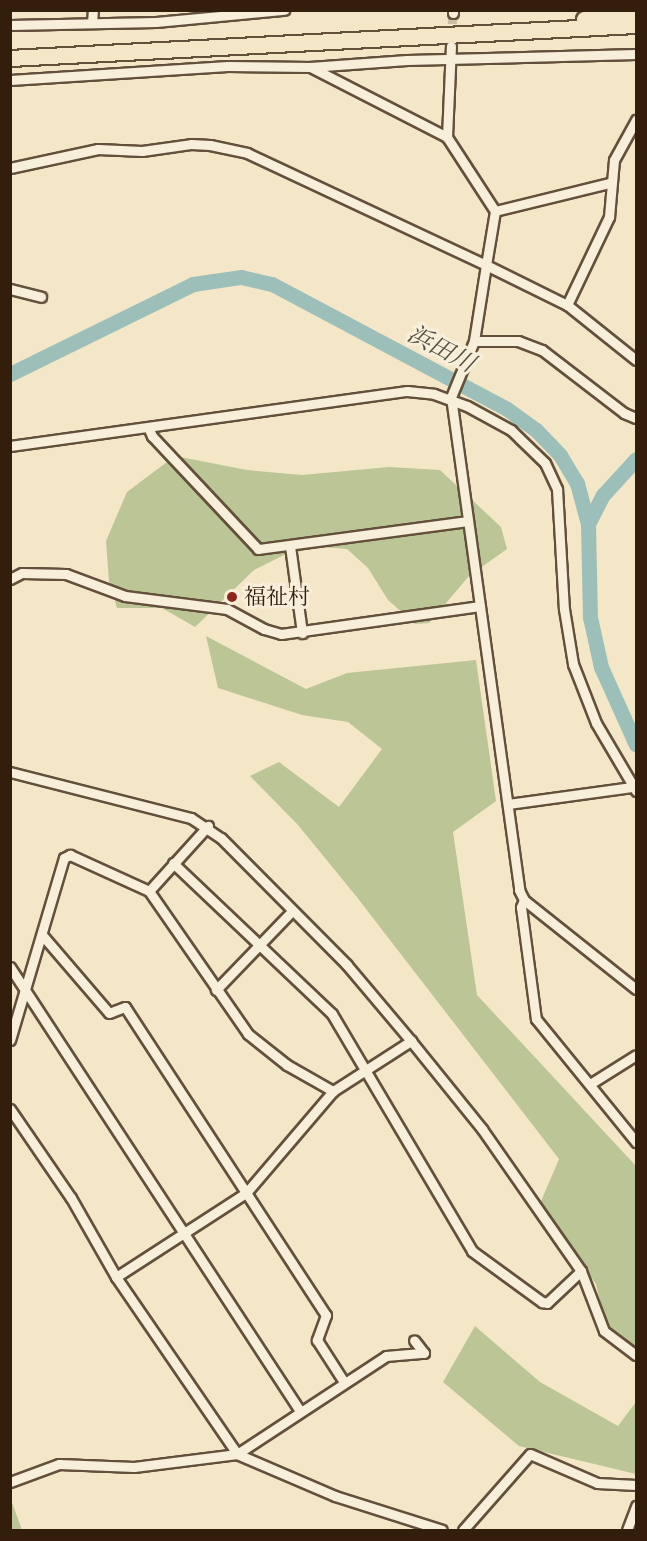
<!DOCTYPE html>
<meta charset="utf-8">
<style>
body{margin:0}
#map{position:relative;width:647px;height:1541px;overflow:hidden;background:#f4e7c8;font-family:"IM FELL Great Primer","Noto Serif JP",serif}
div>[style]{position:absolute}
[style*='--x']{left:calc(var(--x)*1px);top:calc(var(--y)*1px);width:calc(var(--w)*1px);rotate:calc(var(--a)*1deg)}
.green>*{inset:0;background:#bbc596}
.river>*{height:15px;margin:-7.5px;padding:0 7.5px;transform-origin:7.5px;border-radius:7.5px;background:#9cbfba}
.minor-tunnel>*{height:9px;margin-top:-4.5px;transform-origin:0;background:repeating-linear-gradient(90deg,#cdbfa2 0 9px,transparent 0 13.5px)}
.roads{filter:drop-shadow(2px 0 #63503b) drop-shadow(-2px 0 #63503b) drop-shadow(0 2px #63503b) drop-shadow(0 -2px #63503b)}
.minor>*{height:9px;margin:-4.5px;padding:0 4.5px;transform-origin:4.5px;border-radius:4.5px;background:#f8efdb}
.trunk>*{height:15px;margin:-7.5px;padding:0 7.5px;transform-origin:7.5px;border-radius:7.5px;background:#f4e7c8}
.dots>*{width:16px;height:16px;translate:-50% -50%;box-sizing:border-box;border:3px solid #f8efdb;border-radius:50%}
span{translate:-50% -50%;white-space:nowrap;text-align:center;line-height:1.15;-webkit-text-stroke:6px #f8efdb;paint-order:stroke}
.poi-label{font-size:22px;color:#331e0c}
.left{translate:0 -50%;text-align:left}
.water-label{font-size:24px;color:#524e40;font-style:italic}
.frame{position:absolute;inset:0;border:12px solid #331e0c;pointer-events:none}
</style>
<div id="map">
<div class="green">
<div style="clip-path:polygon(175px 456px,247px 470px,302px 475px,389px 467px,440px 470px,501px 527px,507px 549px,469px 576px,429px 623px,415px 624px,388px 600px,368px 568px,347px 549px,322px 547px,286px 554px,254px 570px,195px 627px,162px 608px,117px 608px,109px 581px,106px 541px,127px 492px)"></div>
<div style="clip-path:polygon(206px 636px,306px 689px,347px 673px,476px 660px,496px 801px,453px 832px,477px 995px,636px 1166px,636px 1351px,607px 1333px,596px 1284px,539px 1206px,559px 1159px,356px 896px,298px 825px,250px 776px,279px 762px,339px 807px,382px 749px,348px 722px,302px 715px,218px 688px)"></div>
<div style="clip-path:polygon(475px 1326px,540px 1382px,618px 1426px,636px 1402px,636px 1474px,519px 1446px,443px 1382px)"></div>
<div style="clip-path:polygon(11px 1500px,22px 1530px,23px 1530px,11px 1530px)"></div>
</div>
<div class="river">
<div style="--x:10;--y:374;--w:204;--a:-26.2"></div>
<div style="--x:193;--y:284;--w:49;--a:-8.3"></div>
<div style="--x:241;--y:277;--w:32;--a:13"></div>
<div style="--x:272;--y:284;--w:266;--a:28"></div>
<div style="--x:507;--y:409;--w:36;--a:36"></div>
<div style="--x:536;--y:430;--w:35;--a:46"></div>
<div style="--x:560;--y:455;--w:33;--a:59"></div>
<div style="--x:577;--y:483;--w:42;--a:75"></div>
<div style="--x:588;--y:524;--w:93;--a:88.8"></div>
<div style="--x:590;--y:617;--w:51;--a:77.6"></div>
<div style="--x:601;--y:667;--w:85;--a:65.8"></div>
<div style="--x:588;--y:524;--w:33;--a:-63"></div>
<div style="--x:603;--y:495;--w:49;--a:-47.5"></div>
</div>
<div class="minor-tunnel">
<div style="--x:451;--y:37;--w:24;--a:-85"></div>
</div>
<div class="roads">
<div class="minor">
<div style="--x:453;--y:10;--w:3;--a:90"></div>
<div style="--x:92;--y:23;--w:13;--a:-86"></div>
<div style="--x:10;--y:25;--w:146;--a:-1.2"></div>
<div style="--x:156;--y:22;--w:129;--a:-5.4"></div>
<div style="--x:10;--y:80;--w:218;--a:-3.7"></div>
<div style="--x:228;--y:66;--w:82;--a:0.7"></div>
<div style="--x:310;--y:67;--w:97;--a:-4.1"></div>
<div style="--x:407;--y:60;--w:229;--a:-1.5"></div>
<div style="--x:447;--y:137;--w:91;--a:-87.5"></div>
<div style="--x:10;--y:168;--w:90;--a:-12.2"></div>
<div style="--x:98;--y:149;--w:44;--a:2.6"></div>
<div style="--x:142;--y:151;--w:49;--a:-8.1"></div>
<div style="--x:191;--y:144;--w:19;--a:3"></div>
<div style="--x:210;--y:145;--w:38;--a:12"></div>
<div style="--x:247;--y:153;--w:264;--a:25.1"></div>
<div style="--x:486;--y:265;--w:55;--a:-80.5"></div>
<div style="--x:495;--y:211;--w:88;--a:-123"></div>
<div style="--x:447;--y:137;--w:154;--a:-152.9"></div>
<div style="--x:495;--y:211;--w:117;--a:-13.8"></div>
<div style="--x:10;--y:289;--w:32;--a:14"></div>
<div style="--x:567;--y:305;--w:98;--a:-64.5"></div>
<div style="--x:609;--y:217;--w:57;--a:-85"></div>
<div style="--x:614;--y:160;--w:46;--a:-61.2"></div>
<div style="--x:474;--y:341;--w:44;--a:0"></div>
<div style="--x:518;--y:341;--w:26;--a:21"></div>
<div style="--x:542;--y:350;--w:103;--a:37.5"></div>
<div style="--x:624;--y:413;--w:13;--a:23"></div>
<div style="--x:636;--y:360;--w:88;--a:-141.4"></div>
<div style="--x:567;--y:305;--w:90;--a:-153.7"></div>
<div style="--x:486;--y:265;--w:77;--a:99"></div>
<div style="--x:474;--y:341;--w:61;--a:112.3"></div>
<div style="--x:451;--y:397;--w:498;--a:82.1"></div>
<div style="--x:519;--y:890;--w:11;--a:63"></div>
<div style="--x:524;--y:900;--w:143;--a:38.5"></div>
<div style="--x:148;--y:427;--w:10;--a:66"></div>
<div style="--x:152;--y:436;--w:155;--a:46.8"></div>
<div style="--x:258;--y:549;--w:211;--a:-7.6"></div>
<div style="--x:10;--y:446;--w:401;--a:-7.9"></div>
<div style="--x:407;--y:391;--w:27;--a:6"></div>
<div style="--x:434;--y:394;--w:35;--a:20"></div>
<div style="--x:467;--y:406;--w:50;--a:28.6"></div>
<div style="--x:511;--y:430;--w:47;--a:44.1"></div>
<div style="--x:545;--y:463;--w:29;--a:65"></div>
<div style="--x:557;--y:489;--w:120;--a:86.7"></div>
<div style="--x:564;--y:609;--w:56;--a:80.7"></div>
<div style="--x:573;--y:664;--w:63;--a:68.7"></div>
<div style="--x:596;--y:723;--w:79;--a:59.5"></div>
<div style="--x:290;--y:546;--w:88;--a:82.1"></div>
<div style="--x:10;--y:579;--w:13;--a:-27"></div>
<div style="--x:22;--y:573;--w:44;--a:1.3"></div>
<div style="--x:66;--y:574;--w:63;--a:20.4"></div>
<div style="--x:125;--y:596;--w:103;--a:7.3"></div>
<div style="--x:227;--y:609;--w:42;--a:28.4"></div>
<div style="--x:264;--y:629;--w:18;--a:16"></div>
<div style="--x:281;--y:634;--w:201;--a:-8"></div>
<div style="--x:10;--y:772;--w:187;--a:14.3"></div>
<div style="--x:191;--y:818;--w:36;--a:34"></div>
<div style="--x:221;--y:838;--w:179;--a:45.2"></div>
<div style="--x:347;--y:965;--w:99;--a:49.9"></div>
<div style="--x:411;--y:1041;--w:113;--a:51.1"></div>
<div style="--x:482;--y:1129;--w:173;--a:55.1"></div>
<div style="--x:581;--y:1271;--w:64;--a:69"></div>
<div style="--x:604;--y:1331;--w:40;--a:37"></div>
<div style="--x:508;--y:804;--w:125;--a:-7.8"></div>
<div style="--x:173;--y:863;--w:219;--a:43.5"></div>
<div style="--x:332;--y:1014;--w:275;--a:59.4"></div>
<div style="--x:472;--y:1251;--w:87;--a:36.1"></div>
<div style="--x:542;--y:1302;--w:5;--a:11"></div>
<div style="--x:547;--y:1303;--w:47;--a:-43.3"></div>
<div style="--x:149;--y:891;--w:88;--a:-47.8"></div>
<div style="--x:524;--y:900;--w:8;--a:113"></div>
<div style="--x:521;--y:907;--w:113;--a:82.4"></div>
<div style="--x:536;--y:1019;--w:159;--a:50.9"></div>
<div style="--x:43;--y:936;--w:101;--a:49.4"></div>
<div style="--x:109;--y:1013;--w:17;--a:-21"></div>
<div style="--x:125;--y:1007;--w:368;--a:56.9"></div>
<div style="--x:326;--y:1315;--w:27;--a:110"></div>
<div style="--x:317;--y:1340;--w:50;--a:57.3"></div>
<div style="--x:10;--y:967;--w:530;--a:56.85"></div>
<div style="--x:216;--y:990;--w:110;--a:-46.1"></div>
<div style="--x:10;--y:1040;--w:190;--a:-73.5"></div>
<div style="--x:64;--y:858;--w:7;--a:-27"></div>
<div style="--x:70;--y:855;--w:87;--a:24.5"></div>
<div style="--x:149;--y:891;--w:174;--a:55.3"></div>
<div style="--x:248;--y:1034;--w:50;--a:38.5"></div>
<div style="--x:287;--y:1065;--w:53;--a:29.5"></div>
<div style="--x:590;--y:1084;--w:54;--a:-32.2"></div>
<div style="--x:10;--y:1109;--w:108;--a:55.6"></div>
<div style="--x:71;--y:1198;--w:91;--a:60.3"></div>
<div style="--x:116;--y:1277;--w:214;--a:55.6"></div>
<div style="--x:237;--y:1454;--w:178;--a:-33.3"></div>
<div style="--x:386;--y:1356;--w:38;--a:-5"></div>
<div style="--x:424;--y:1353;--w:16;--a:-128"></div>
<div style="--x:116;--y:1277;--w:155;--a:-32.9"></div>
<div style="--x:246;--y:1193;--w:134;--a:-49.5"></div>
<div style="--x:333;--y:1091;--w:93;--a:-32.7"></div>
<div style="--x:10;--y:1482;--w:52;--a:-20.2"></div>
<div style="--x:59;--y:1464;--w:75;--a:2.3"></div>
<div style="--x:134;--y:1467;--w:104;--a:-7.2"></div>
<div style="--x:237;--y:1454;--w:107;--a:23.2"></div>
<div style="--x:335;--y:1496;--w:112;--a:17.6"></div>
<div style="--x:463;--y:1530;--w:101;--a:-48.6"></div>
<div style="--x:530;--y:1454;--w:73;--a:23.4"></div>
<div style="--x:597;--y:1483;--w:39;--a:3"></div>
<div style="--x:627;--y:1530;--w:26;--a:-69"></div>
</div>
<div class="trunk">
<div style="--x:584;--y:19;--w:52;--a:-7.7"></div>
<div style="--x:10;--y:58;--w:627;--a:-3.02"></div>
</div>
</div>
<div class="dots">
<div style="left:232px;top:597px;background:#8f2418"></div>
</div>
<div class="poi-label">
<span class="left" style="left:244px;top:597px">福祉村</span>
</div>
<div class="water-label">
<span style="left:441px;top:349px;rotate:28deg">浜田川</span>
</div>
<div class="frame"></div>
</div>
